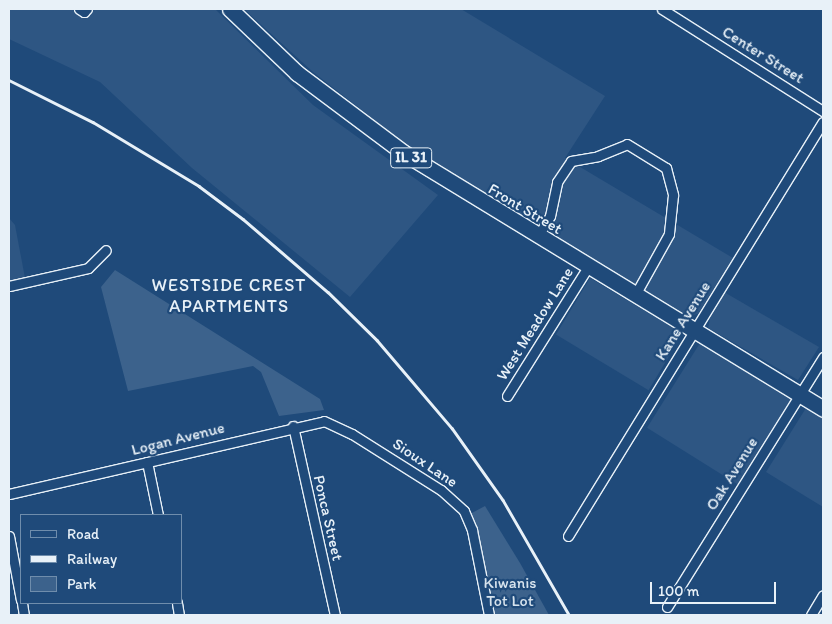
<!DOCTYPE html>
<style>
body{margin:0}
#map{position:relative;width:832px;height:624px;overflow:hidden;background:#1f4a7a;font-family:Itim,sans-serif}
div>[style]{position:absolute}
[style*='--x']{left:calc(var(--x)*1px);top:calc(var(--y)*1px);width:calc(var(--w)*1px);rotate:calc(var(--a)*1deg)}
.built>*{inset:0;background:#2e5683;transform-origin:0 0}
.green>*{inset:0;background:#3c628c}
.roads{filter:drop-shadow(1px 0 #e8f1f8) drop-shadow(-1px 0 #e8f1f8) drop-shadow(0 1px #e8f1f8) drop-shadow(0 -1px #e8f1f8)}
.street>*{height:9px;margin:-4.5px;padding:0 4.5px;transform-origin:4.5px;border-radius:4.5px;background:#1f4a7a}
.primary>*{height:15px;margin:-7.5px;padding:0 7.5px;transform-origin:7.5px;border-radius:7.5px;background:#1f4a7a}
.rail>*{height:2.5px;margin:-1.25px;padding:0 1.25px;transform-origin:1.25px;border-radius:1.25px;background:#e8f1f8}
span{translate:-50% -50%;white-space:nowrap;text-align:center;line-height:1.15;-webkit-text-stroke:4.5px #1f4a7a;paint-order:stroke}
.shield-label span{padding:1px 4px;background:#1f4a7a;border:1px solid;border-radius:4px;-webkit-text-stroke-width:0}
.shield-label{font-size:15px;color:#e8f1f8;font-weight:700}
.street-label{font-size:16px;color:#e8f1f8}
.park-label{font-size:16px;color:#d7e3ed}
.neighbourhood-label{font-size:18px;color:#e8f1f8;letter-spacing:1px}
.frame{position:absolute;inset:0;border:10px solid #e8f1f8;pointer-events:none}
.legend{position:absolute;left:20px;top:514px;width:162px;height:90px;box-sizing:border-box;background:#1f4a7a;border:1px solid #6f8dac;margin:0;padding:6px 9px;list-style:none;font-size:15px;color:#e8f1f8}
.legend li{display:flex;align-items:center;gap:10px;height:25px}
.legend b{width:25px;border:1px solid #6f8dac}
.scale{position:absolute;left:650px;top:582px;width:126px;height:22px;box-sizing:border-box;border:2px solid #e8f1f8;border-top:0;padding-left:6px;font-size:15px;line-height:18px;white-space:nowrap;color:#e8f1f8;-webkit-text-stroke:4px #1f4a7a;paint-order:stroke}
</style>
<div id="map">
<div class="built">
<div style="clip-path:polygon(9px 9px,215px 9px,313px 105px,438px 195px,350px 297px,192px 168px,100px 82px,9px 39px)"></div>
<div style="clip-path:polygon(244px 9px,461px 9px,605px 96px,565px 158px,733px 258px,698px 314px,688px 316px,408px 146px,313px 72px)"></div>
<div style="clip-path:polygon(9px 218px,15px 225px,25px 278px,9px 281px)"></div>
<div style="left:590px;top:278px;width:108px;height:66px;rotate:31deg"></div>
<div style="clip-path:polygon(724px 292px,819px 347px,798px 380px,708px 328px,711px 314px)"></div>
<div style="left:700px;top:343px;width:107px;height:100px;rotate:32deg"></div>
<div style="clip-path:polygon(806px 408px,823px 419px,823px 507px,766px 472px)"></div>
</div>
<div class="green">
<div style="clip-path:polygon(115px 270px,320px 399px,324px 410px,279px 416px,261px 372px,253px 366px,128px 391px,101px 287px)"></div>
<div style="clip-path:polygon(485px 506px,520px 563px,549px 615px,493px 615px,470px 514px)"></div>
</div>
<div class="roads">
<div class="street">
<div style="--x:79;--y:9;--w:6;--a:31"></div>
<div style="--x:84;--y:12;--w:4;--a:-45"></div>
<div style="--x:662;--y:9;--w:191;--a:32.4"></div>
<div style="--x:538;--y:236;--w:23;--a:-59"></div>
<div style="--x:550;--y:216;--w:35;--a:-78"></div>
<div style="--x:557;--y:182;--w:25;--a:-56"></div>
<div style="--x:571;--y:161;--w:27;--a:-10"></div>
<div style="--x:598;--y:156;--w:31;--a:-22"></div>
<div style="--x:627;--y:144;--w:46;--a:31.6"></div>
<div style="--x:666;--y:168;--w:28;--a:75"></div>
<div style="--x:673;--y:195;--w:39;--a:96"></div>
<div style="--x:669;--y:234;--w:70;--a:119.1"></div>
<div style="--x:9;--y:286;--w:81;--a:-12.8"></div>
<div style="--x:88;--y:268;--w:25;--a:-45"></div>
<div style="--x:507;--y:396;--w:152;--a:-57.9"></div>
<div style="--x:293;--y:426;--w:194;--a:77.5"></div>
<div style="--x:147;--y:462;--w:54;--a:78.3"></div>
<div style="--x:9;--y:494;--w:323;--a:-13"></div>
<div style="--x:324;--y:421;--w:31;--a:25"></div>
<div style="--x:352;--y:434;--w:105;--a:32.2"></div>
<div style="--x:441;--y:490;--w:31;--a:42"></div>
<div style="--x:464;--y:511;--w:21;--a:67"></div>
<div style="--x:472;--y:530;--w:87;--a:78.7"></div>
<div style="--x:9;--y:536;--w:65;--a:79.4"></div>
<div style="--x:568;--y:536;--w:486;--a:-58.4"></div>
<div style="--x:22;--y:603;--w:12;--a:81"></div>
<div style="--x:177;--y:603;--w:12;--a:81"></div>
<div style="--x:667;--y:607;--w:295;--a:-58"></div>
<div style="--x:811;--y:615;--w:23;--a:-59"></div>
</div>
<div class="primary">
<div style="--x:230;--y:9;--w:93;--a:43.7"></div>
<div style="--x:297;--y:73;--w:134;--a:36.8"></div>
<div style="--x:404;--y:153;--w:491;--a:31.4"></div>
</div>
</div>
<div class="rail">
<div style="--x:9;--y:80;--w:94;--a:26.6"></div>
<div style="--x:93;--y:122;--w:124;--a:31.1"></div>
<div style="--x:199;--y:186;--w:55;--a:36.9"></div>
<div style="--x:243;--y:219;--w:112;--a:40.7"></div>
<div style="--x:328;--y:292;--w:69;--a:44.4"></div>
<div style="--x:377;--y:340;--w:116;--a:49.6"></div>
<div style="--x:452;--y:428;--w:88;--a:54.7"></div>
<div style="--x:503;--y:500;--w:133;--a:60.1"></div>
</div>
<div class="shield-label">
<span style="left:411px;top:158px">IL 31</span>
</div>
<div class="street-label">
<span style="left:763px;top:55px;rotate:32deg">Center Street</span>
<span style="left:525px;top:209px;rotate:31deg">Front Street</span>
<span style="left:683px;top:321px;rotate:-58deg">Kane Avenue</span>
<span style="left:535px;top:324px;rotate:-58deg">West Meadow Lane</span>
<span style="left:178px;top:439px;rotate:-14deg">Logan Avenue</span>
<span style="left:425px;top:463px;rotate:34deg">Sioux Lane</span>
<span style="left:732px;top:474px;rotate:-58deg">Oak Avenue</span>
<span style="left:328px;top:518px;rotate:77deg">Ponca Street</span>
</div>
<div class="park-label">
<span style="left:510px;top:592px">Kiwanis<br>Tot Lot</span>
</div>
<div class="neighbourhood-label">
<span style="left:229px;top:296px">WESTSIDE CREST<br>APARTMENTS</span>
</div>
<div class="frame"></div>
<ul class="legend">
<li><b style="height:6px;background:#1f4a7a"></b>Road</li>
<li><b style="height:6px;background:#e8f1f8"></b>Railway</li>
<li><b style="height:14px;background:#3c628c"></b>Park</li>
</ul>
<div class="scale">100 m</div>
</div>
